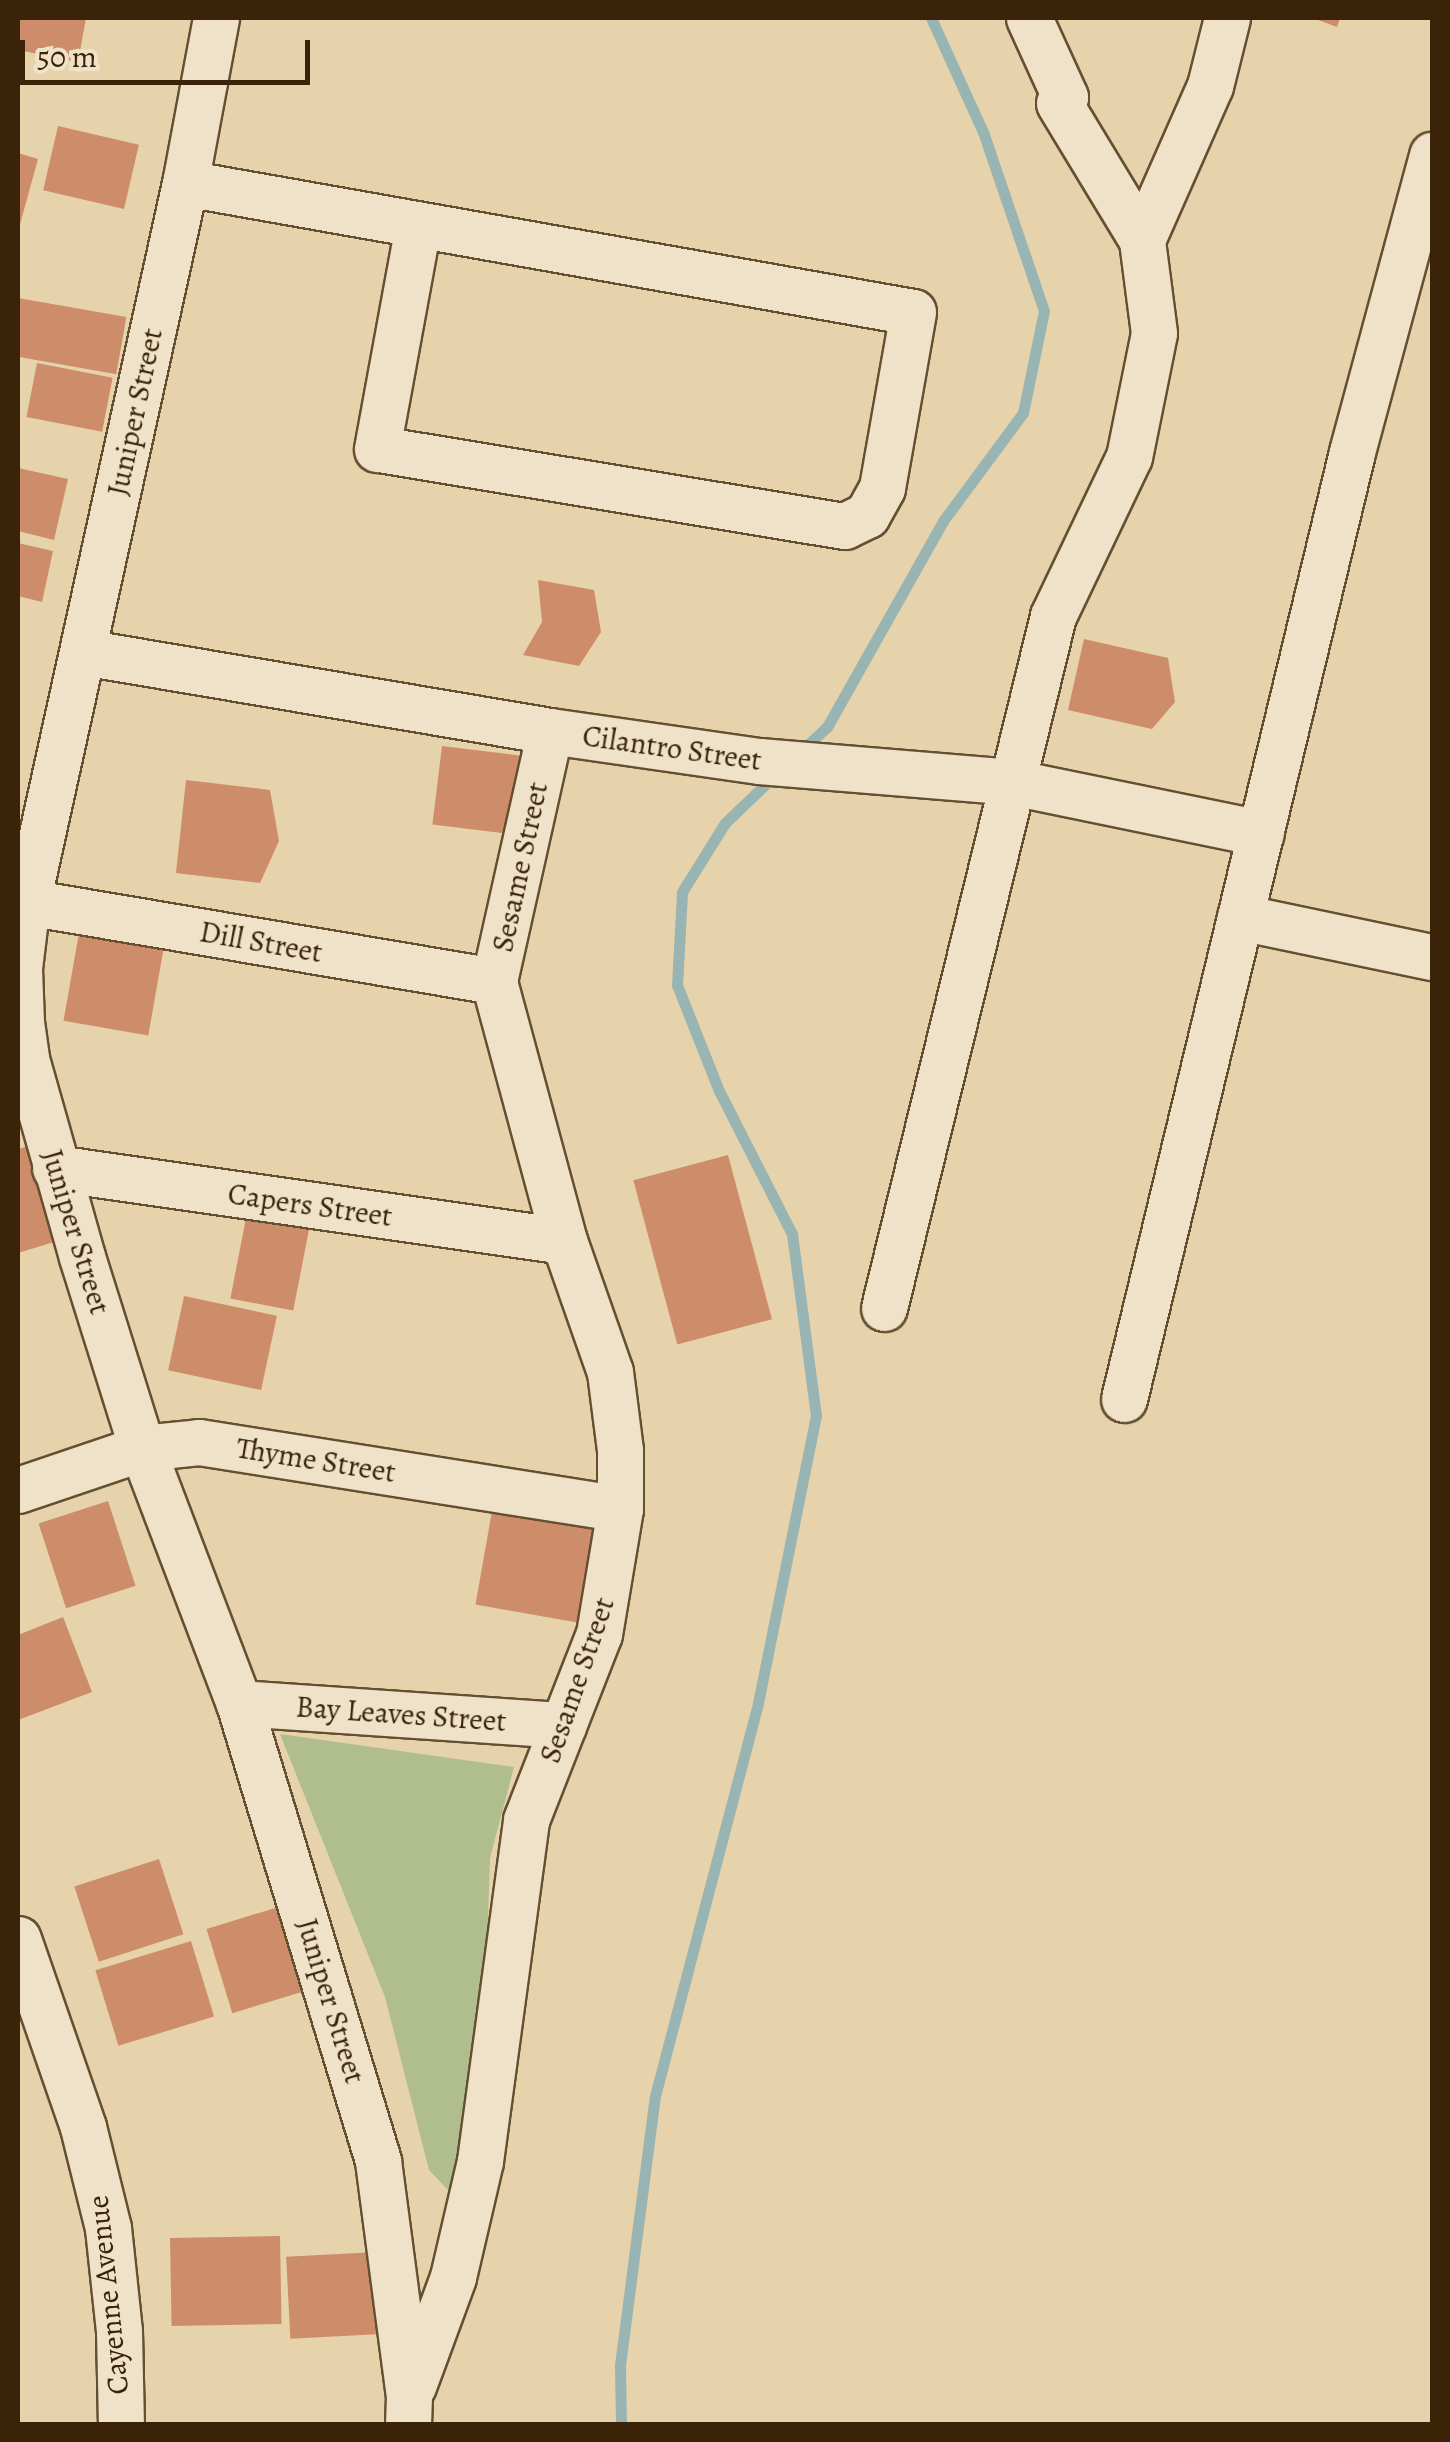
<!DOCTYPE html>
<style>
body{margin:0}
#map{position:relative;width:1450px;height:2442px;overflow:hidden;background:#e6d2ab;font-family:Alegreya,serif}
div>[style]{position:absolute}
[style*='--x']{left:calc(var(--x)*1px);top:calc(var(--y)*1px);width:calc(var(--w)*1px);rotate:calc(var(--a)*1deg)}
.green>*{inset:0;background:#b0bd8d}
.stream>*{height:11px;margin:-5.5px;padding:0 5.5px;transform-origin:5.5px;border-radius:5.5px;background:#99b5b3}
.building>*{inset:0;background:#ce8d6a;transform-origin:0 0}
.roads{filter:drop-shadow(2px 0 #654f31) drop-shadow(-2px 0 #654f31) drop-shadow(0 2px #654f31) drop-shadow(0 -2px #654f31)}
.minor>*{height:45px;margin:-22.5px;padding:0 22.5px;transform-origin:22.5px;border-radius:22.5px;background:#efe2c8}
span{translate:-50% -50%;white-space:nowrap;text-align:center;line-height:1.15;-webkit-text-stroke:8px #efe2c8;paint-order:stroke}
.street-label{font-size:30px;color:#3a2308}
.frame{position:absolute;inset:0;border:20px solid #3a2308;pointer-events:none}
.scale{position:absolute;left:20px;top:40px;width:290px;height:45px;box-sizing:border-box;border:5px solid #3a2308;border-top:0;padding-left:12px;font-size:30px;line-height:35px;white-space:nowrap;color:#3a2308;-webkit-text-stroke:8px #efe2c8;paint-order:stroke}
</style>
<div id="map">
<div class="green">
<div style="clip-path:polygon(280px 1734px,514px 1767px,490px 1858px,485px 2003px,466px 2170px,448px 2190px,429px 2170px,385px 1997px)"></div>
</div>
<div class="stream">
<div style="--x:799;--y:753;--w:38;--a:-43"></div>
<div style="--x:827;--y:727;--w:236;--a:-60.6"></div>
<div style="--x:943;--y:521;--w:134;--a:-53.5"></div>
<div style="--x:1023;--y:413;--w:104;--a:-78.4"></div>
<div style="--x:1044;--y:311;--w:189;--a:-108.8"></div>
<div style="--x:983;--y:132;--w:125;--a:-114.5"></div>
<div style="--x:621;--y:2424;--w:59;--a:-91"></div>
<div style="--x:620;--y:2365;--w:271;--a:-82.6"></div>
<div style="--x:655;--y:2096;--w:406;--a:-75.3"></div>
<div style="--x:758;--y:1703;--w:293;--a:-78.6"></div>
<div style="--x:816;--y:1416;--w:184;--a:-97.5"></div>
<div style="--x:792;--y:1234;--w:161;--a:-117"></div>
<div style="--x:719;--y:1091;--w:114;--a:-111.6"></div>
<div style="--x:677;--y:985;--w:93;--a:-86.9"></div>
<div style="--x:682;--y:892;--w:81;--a:-58.1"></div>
<div style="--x:725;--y:823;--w:68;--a:-43.8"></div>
</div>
<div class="building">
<div style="clip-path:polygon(18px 18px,86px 18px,78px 62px,18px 50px)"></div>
<div style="clip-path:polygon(1313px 18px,1340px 18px,1337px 27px)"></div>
<div style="left:58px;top:126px;width:83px;height:66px;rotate:13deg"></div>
<div style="clip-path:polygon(18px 153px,38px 159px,19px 228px,18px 228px)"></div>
<div style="left:18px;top:298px;width:110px;height:58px;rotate:10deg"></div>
<div style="left:37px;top:363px;width:77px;height:55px;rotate:11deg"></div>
<div style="clip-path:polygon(18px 468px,68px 479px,54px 540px,18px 531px)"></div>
<div style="clip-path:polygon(18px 543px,53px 551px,42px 602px,18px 596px)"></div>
<div style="clip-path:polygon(538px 580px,594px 590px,601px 632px,579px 666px,523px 655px,542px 622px)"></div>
<div style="clip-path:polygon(1084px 639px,1168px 658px,1175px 702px,1152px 729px,1068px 710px)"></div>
<div style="left:442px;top:746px;width:79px;height:79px;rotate:7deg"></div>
<div style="clip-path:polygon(186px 780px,270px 790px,279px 841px,260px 883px,176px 873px)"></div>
<div style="left:79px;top:933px;width:86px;height:89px;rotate:10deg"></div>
<div style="clip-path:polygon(42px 1142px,70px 1237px,18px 1253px,18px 1149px)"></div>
<div style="left:728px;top:1155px;width:170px;height:98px;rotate:75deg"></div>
<div style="left:247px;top:1213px;width:64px;height:87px;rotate:11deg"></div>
<div style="left:184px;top:1296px;width:95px;height:76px;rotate:12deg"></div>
<div style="left:108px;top:1501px;width:89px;height:73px;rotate:72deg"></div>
<div style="left:492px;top:1511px;width:106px;height:95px;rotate:10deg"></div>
<div style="clip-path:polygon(63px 1617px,92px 1692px,18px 1720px,18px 1635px)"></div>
<div style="left:159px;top:1859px;width:79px;height:89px;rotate:72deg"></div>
<div style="left:285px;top:1905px;width:88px;height:82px;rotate:73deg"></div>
<div style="left:191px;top:1941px;width:79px;height:100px;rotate:73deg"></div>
<div style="left:280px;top:2236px;width:88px;height:110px;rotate:89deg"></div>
<div style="left:377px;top:2252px;width:82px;height:91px;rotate:87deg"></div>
</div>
<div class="roads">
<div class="minor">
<div style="--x:216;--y:18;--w:168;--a:100.6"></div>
<div style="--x:185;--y:183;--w:736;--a:102.39"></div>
<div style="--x:27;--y:902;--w:66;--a:96.9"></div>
<div style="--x:19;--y:968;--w:54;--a:87.9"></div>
<div style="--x:21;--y:1022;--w:37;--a:82"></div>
<div style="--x:26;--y:1059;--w:206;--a:74.2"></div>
<div style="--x:82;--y:1257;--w:200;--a:72.6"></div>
<div style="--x:142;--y:1448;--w:273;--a:69.2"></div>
<div style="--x:239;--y:1703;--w:479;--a:73.1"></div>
<div style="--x:378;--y:2161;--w:237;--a:82.5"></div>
<div style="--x:409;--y:2396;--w:28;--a:92"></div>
<div style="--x:1029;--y:18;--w:87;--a:65.5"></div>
<div style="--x:1065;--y:97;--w:8;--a:135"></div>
<div style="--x:1059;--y:103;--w:160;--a:58.8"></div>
<div style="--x:185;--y:183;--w:739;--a:10.05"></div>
<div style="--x:913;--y:312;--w:179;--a:100"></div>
<div style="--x:882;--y:488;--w:31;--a:119"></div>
<div style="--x:867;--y:515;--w:25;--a:154"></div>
<div style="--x:844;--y:526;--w:473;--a:-170.6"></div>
<div style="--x:377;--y:449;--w:228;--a:-79.6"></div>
<div style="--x:83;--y:652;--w:474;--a:9.6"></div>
<div style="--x:550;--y:731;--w:211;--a:8.2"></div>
<div style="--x:759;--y:761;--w:254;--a:4.7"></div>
<div style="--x:1012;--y:782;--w:254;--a:11.6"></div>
<div style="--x:27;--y:902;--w:474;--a:9.6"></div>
<div style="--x:1240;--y:917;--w:196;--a:11.8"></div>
<div style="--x:55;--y:1168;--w:514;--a:8.16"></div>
<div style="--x:884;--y:1308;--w:712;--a:-76.28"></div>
<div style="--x:1053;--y:616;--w:176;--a:-64.5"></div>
<div style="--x:1129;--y:457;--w:126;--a:-78.6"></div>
<div style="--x:1154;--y:333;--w:94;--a:-97.4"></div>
<div style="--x:1142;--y:240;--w:168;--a:-66.2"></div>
<div style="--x:1210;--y:86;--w:70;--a:-76"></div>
<div style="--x:1124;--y:1399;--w:974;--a:-76.46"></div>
<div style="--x:1352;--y:452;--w:308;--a:-74.9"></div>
<div style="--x:18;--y:1490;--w:131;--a:-18.7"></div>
<div style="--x:142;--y:1448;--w:57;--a:-6"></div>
<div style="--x:199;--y:1442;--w:426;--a:9"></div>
<div style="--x:239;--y:1703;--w:325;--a:3.9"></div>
<div style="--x:18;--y:1939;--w:199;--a:70.9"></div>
<div style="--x:83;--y:2127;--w:104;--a:76.1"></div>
<div style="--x:108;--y:2228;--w:104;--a:83.9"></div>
<div style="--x:119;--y:2331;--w:93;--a:88.8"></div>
<div style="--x:413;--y:2386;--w:116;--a:-69.8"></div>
<div style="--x:453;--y:2277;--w:119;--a:-76.9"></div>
<div style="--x:480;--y:2161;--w:344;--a:-82.3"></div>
<div style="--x:526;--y:1820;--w:200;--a:-68.6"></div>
<div style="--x:599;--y:1634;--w:127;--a:-80.5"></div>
<div style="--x:620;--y:1509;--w:59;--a:-90"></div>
<div style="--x:620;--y:1450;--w:79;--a:-97.3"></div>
<div style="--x:610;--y:1372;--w:139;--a:-109.3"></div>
<div style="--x:564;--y:1241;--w:269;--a:-105.1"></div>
<div style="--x:494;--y:981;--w:256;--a:-77.4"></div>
</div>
</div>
<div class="street-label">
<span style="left:135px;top:412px;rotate:-78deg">Juniper Street</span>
<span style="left:672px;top:748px;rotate:8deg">Cilantro Street</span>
<span style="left:520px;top:867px;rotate:-78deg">Sesame Street</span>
<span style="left:261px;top:942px;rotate:10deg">Dill Street</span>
<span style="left:310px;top:1205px;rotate:8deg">Capers Street</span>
<span style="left:76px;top:1232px;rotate:73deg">Juniper Street</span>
<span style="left:316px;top:1460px;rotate:9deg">Thyme Street</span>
<span style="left:577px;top:1680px;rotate:-71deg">Sesame Street</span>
<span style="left:401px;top:1714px;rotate:4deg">Bay Leaves Street</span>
<span style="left:331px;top:2001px;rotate:73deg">Juniper Street</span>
<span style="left:108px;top:2295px;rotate:-96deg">Cayenne Avenue</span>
</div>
<div class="frame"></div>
<div class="scale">50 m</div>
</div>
